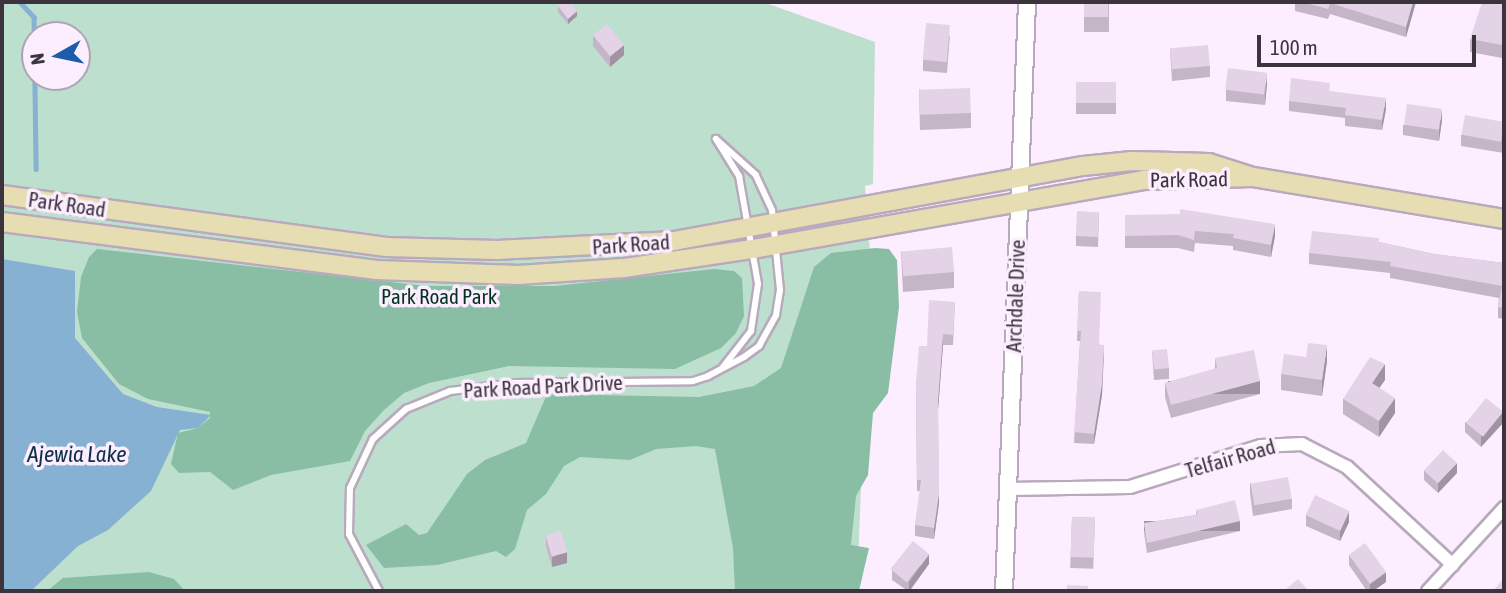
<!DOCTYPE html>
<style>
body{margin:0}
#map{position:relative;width:1506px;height:593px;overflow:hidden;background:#fceeff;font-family:"Asap Condensed",sans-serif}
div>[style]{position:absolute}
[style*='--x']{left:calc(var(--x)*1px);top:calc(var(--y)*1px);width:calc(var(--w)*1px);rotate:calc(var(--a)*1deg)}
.green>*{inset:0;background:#bddfce}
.forest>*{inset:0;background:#89bea4}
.water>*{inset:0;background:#87b1d3}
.stream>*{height:4.5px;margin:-2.25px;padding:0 2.25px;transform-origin:2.25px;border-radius:2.25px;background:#87b1d3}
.roads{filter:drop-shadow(2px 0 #b9a9bd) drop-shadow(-2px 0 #b9a9bd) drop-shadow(0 2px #b9a9bd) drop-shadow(0 -2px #b9a9bd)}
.service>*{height:6px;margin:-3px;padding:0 3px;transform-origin:3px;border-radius:3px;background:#fff}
.minor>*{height:12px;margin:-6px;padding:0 6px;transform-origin:6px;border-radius:6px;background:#fff}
.tertiary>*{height:16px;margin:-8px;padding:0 8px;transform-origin:8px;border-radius:8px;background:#fff}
.secondary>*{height:18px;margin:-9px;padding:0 9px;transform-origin:9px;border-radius:9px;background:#e7ddb3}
.wall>*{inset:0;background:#c4b5c7;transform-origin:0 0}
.shaded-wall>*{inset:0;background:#a094a2;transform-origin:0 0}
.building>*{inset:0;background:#e4d3e7;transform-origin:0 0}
span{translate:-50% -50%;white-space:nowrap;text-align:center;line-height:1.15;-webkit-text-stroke:7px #fceeff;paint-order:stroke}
.street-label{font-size:21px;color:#3b343c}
.park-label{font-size:21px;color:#033221}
.water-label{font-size:23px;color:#0e3047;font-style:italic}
.frame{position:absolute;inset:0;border:4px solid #3b343c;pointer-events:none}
.north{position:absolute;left:21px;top:21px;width:70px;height:70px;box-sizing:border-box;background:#fceeff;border:2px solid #afa4b1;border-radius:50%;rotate:261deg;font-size:19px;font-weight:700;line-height:28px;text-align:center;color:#3b343c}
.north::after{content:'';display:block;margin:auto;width:24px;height:32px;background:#1b5cac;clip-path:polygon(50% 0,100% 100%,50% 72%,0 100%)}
.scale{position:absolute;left:1257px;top:35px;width:219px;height:32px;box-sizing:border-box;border:4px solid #3b343c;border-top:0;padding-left:9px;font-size:21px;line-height:24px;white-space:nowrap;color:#3b343c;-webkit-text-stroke:5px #fceeff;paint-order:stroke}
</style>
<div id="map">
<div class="green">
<div style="clip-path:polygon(evenodd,2px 2px,763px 2px,875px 42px,873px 184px,865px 186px,870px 253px,857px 591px,2px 591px,2px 2px,35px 35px,77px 35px,77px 77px,35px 77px,35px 35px)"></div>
</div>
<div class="forest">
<div style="clip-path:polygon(875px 248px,889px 249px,897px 260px,899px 307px,888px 393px,873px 413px,868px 475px,856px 496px,851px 545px,869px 548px,859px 591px,735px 591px,733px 548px,715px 449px,696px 446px,656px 449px,630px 460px,580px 457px,564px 466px,546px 494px,527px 510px,515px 549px,506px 557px,496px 551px,437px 565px,384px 568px,366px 545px,406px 524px,419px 535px,427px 533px,467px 474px,485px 460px,526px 443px,547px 394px,699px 397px,754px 386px,781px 368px,814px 267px,831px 253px)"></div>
<div style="clip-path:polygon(97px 249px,426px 286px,555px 286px,714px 269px,734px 271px,742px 278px,744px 316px,736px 333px,721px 348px,675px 369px,509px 366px,429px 383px,404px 393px,384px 410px,365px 431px,350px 461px,271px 475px,233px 490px,210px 472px,179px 473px,171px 464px,178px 433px,198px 428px,210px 418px,210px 412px,148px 399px,119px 384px,82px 338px,77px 312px,81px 277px,89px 257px)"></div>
<div style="clip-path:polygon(149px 572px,174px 579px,185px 591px,47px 591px,63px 578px)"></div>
</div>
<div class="water">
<div style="clip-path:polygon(2px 259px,75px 271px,75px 338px,123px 394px,157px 407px,211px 415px,198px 428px,180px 430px,151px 491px,108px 530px,78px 546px,31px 591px,2px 591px)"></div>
</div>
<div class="stream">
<div style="--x:20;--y:2;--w:21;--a:47"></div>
<div style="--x:34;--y:17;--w:152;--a:89.2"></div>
</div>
<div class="roads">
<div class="service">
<div style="--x:379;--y:591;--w:64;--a:-117.8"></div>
<div style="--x:349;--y:534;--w:46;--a:-88.8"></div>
<div style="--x:350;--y:488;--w:54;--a:-64.9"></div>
<div style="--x:373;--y:439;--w:45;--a:-42.3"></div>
<div style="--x:406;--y:409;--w:48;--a:-22.2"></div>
<div style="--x:450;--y:391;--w:66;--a:-6.9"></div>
<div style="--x:516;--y:383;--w:177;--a:-0.6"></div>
<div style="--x:693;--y:381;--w:16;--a:-18"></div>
<div style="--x:708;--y:376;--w:41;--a:-27.8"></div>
<div style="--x:744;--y:357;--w:19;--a:-36"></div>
<div style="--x:759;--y:346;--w:35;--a:-61"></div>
<div style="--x:776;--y:315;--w:25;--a:-81"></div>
<div style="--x:780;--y:290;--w:80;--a:-95.7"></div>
<div style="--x:772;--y:210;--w:38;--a:-115"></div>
<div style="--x:756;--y:175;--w:54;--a:-138"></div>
<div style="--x:716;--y:139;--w:44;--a:58.1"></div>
<div style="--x:739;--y:176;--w:110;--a:80"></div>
<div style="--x:758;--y:284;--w:48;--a:98.5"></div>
<div style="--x:751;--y:331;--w:46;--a:127.9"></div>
</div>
<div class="minor">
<div style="--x:1008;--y:489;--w:122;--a:-0.9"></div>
<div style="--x:1130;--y:487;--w:137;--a:-17.4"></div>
<div style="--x:1261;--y:446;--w:41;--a:-2.8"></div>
<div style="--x:1302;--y:444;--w:51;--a:27.1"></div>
<div style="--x:1347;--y:467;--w:144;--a:42.8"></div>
<div style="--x:1428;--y:591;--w:113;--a:-47.5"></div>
</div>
<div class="tertiary">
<div style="--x:1004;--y:591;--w:589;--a:-87.76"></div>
</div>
<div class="secondary">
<div style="--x:2;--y:195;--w:388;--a:7.7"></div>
<div style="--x:386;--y:247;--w:111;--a:1.5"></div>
<div style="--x:497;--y:250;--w:177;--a:-2.9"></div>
<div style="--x:674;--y:241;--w:416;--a:-10.4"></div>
<div style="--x:1083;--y:166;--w:49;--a:-5.8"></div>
<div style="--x:1132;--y:161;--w:77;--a:1.5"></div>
<div style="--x:1209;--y:163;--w:43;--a:17.6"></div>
<div style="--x:2;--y:222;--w:378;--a:7.3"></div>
<div style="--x:377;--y:270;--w:141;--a:2"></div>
<div style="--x:518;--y:275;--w:106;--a:-3.8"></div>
<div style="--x:624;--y:268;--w:130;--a:-8.4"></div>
<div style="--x:753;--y:249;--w:398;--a:-10"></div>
<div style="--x:1145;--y:180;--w:108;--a:-1.6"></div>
<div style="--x:1253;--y:177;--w:254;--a:9.5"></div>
</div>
</div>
<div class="wall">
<div style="left:1084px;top:2px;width:25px;height:30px"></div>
<div style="clip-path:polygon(1295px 2px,1416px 2px,1406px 37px,1330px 14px,1328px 19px,1295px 11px)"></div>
<div style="clip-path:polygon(1504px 2px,1502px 58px,1470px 52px,1470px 39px)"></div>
<div style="clip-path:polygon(558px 6px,577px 16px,568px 24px,558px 12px)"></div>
<div style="clip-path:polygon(950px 35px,947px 73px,923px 71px,923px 60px)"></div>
<div style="clip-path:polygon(593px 36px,624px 55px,610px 67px,593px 46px)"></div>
<div style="clip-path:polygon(1170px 49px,1210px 66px,1210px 77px,1172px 81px)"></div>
<div style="left:1076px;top:82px;width:40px;height:32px"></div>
<div style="clip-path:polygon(1267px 83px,1265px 105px,1226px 101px,1226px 90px)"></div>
<div style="clip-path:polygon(919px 89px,971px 113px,971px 128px,920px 130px)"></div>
<div style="clip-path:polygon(1330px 91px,1386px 109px,1382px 130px,1345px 126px,1345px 118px,1289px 111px,1289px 101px)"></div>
<div style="clip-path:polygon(1442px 120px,1439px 141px,1403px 135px,1403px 125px)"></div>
<div style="clip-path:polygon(1504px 122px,1504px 153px,1461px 146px,1461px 135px)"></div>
<div style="clip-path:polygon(1099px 212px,1098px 247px,1076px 246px,1076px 236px)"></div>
<div style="clip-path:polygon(1125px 215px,1275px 236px,1271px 257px,1233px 250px,1233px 246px,1195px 243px,1194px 252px,1178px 248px,1125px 248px)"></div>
<div style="clip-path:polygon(1379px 242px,1434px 254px,1504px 263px,1504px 319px,1498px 318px,1498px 307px,1499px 298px,1390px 278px,1390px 273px,1309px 264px,1309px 253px)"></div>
<div style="clip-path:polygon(901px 251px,954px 272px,954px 288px,903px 292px)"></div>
<div style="clip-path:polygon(1079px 291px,1104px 356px,1102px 395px,1094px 444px,1074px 443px,1080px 341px,1077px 341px)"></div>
<div style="clip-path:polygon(955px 302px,953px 345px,943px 345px,938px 409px,939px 503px,934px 539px,915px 536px,915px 525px,920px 491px,917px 491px,916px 394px,927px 346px)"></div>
<div style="clip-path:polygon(1152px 351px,1169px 368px,1169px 379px,1154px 380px)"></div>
<div style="clip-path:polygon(1215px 358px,1260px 394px,1171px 418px,1165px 397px,1165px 383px,1215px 369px)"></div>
<div style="clip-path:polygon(1327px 361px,1322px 396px,1281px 390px,1281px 374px)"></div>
<div style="clip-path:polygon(1385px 380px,1379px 388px,1395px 413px,1379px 437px,1343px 414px,1343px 399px)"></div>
<div style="clip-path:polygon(1465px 422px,1503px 423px,1481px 447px,1465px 432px)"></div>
<div style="clip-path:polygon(1424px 470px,1457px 473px,1438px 493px,1424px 480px)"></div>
<div style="clip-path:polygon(1250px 483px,1292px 499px,1292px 509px,1253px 516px,1250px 493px)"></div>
<div style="clip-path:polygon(1196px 510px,1240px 531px,1147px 553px,1144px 533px,1144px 523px,1196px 515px)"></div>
<div style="clip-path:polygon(1306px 515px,1349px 522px,1340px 541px,1306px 526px)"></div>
<div style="left:1072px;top:517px;width:23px;height:51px;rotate:2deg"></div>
<div style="clip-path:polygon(546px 535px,567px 563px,552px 567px,546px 546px)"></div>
<div style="clip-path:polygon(1349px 555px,1386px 582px,1373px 591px,1367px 591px,1349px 565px)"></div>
<div style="clip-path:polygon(929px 564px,910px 591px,908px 591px,892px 580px,892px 570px)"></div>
</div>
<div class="shaded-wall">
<div style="clip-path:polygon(1413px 2px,1416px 2px,1406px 37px,1406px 27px)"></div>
<div style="clip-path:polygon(577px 11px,577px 16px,568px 24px,568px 19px)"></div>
<div style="clip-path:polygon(1504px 34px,1504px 47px,1502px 58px,1502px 45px)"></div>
<div style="clip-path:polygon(624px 45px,624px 55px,610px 67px,610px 57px)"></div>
<div style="clip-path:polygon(1267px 73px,1267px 83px,1265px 105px,1265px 95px)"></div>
<div style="clip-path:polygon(1386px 98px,1386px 109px,1382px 130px,1382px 120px)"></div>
<div style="clip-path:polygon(1442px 109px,1442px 120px,1439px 141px,1439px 131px)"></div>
<div style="clip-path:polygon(1275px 224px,1275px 236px,1271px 257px,1271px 245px)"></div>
<div style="clip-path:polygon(943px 334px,943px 345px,938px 411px,938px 400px)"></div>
<div style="clip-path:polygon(1104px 345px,1102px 395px,1094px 444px,1094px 434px)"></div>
<div style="clip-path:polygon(1327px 345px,1327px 361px,1322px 396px,1322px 380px)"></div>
<div style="clip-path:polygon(1385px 364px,1385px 380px,1372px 398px,1372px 383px)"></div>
<div style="left:1260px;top:381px;width:13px;height:92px;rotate:90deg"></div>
<div style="clip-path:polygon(1395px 398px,1395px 413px,1379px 437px,1379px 421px)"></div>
<div style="clip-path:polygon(1503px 412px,1503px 423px,1481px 447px,1481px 436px)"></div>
<div style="clip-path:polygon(1457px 463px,1457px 473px,1438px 493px,1438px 483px)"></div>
<div style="clip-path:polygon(939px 493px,939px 503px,934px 539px,934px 528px)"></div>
<div style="clip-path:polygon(1349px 511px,1349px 522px,1340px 541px,1340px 531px)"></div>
<div style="left:1240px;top:521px;width:10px;height:96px;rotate:90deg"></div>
<div style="clip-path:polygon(567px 552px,567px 563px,552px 567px,552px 557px)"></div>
<div style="clip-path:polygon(929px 554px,929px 564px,909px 591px,909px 582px)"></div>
<div style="clip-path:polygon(1386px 572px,1386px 582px,1373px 591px,1370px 591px,1370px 584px)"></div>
</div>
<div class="building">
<div style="clip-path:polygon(563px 2px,570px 2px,577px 11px,568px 19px,558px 6px)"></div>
<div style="left:1084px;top:2px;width:24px;height:15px"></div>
<div style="clip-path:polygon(1302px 2px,1413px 2px,1406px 27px,1330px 3px,1328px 9px)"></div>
<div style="clip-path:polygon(1482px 2px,1504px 2px,1504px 9px,1502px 15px,1504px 15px,1504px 34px,1502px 45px,1470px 39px)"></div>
<div style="left:926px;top:23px;width:24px;height:37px;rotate:5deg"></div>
<div style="left:607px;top:24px;width:27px;height:18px;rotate:51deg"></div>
<div style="left:1208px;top:45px;width:21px;height:38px;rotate:85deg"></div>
<div style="left:1228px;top:68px;width:39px;height:22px;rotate:7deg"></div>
<div style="clip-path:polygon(1291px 78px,1330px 83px,1329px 91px,1386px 98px,1382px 120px,1345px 115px,1346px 108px,1289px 101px)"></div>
<div style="left:1076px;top:82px;width:40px;height:21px"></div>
<div style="left:970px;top:88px;width:25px;height:51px;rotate:88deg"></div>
<div style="left:1407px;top:104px;width:35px;height:21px;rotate:8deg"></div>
<div style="left:1465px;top:115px;width:40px;height:20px;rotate:10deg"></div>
<div style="clip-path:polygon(1180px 209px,1275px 224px,1271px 245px,1233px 238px,1234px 234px,1195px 231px,1194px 240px,1178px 235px,1125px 236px,1125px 215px,1180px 214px)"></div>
<div style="left:1077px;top:211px;width:22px;height:25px;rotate:3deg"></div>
<div style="clip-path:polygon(1312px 231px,1379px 238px,1379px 242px,1434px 254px,1504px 263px,1504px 308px,1498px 307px,1502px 286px,1390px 266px,1391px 262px,1309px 253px)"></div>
<div style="left:952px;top:247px;width:25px;height:51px;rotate:85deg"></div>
<div style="clip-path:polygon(1079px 291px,1101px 292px,1099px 345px,1104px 345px,1102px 384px,1094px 434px,1074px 432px,1081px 331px,1077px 331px)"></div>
<div style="clip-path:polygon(929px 300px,955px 302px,953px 335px,943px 334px,938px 400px,939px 493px,934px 528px,915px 525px,921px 480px,917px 480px,916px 383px,919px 346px,927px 346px)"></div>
<div style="clip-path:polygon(1308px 343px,1327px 345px,1322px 380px,1281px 374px,1284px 354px,1306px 357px)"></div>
<div style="left:1167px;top:349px;width:19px;height:15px;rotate:84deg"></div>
<div style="clip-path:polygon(1254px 350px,1260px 381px,1171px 405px,1165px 383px,1217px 368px,1215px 358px)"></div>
<div style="clip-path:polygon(1370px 357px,1385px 364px,1372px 383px,1395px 398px,1379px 421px,1343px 399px)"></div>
<div style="left:1486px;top:398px;width:22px;height:32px;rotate:39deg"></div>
<div style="left:1443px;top:450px;width:19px;height:28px;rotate:43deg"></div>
<div style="left:1288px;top:477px;width:22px;height:38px;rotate:80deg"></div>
<div style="left:1315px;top:495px;width:38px;height:22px;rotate:25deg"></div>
<div style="clip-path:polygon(1235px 500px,1240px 521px,1147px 543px,1144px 523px,1197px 515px,1196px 510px)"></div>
<div style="left:1072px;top:517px;width:23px;height:40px;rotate:2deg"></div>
<div style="left:561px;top:531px;width:22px;height:16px;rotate:74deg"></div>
<div style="left:913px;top:541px;width:21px;height:36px;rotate:39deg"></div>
<div style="left:1365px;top:543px;width:36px;height:20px;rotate:54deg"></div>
<div style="clip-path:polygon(1504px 578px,1504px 591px,1493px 591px)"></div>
<div style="clip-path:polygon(1298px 579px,1309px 591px,1284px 591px)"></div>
<div style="clip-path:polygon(1067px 585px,1088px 586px,1088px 591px,1067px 591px)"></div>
</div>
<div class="street-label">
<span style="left:1189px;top:179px;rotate:-1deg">Park Road</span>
<span style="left:67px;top:204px;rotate:8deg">Park Road</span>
<span style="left:631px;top:244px;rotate:-4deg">Park Road</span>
<span style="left:1015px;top:296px;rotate:-88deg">Archdale Drive</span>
<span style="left:543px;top:386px;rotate:-3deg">Park Road Park Drive</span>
<span style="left:1230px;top:458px;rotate:-16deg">Telfair Road</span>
</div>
<div class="park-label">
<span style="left:439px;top:296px">Park Road Park</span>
</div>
<div class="water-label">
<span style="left:77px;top:454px">Ajewia Lake</span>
</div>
<div class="frame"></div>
<div class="north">N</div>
<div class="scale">100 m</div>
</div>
